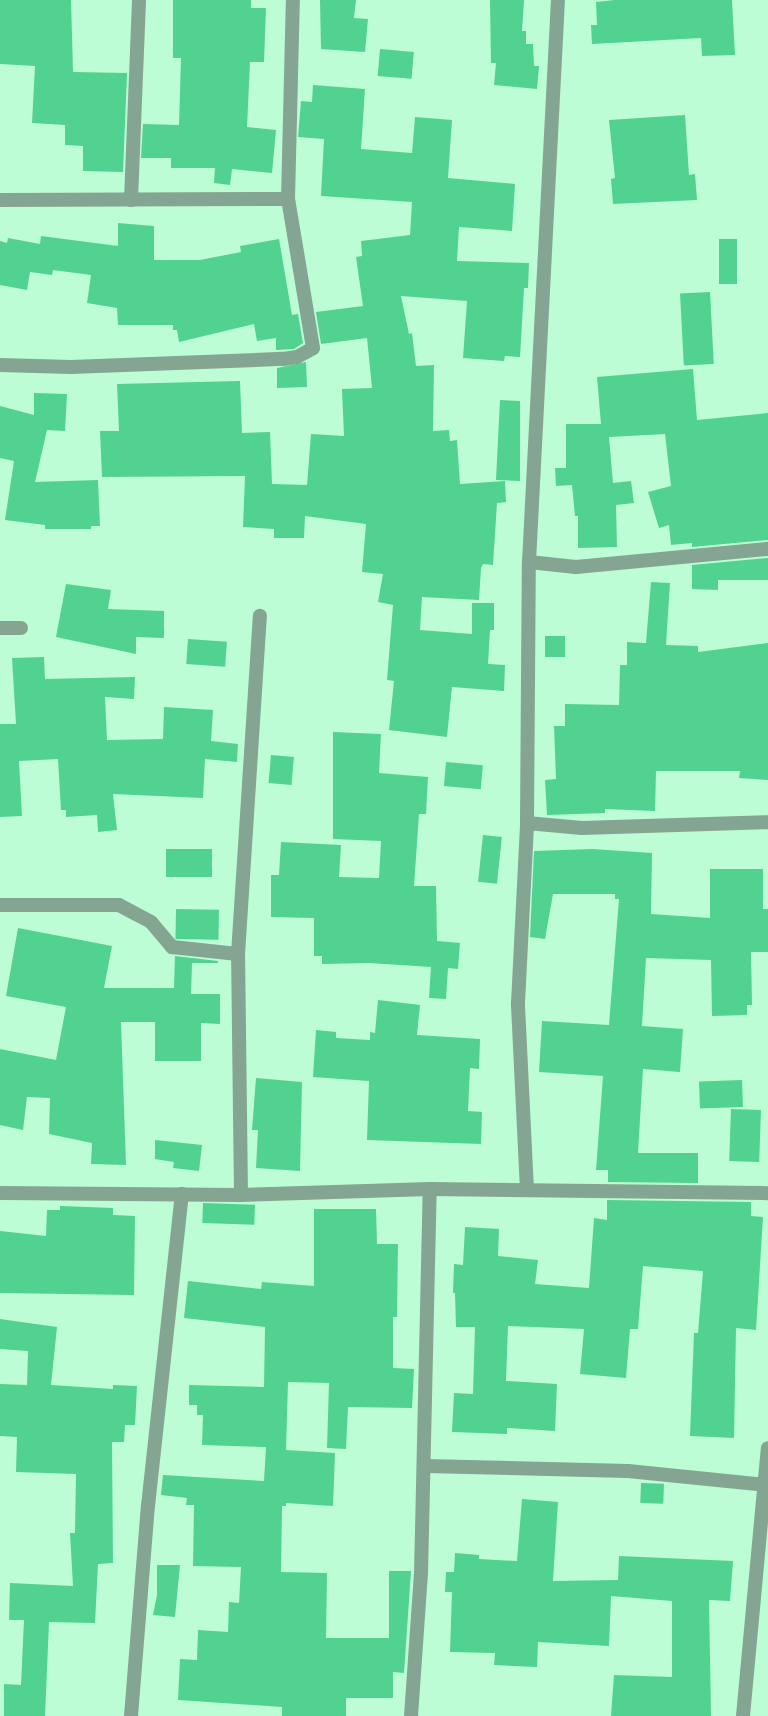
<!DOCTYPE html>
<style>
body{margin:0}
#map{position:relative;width:768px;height:1716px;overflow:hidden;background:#bcfdd5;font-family:"Noto Sans",sans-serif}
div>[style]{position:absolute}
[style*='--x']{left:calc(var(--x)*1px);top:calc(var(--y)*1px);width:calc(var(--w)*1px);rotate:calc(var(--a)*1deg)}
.building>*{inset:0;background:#51d290;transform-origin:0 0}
.minor>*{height:14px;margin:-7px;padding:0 7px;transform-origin:7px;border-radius:7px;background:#84a591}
span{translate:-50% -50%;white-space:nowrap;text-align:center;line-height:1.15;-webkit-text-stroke:4.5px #bcfdd5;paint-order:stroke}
</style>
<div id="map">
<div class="building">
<div style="clip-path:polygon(0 0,71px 0,73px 72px,127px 73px,123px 172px,83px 171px,83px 146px,65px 145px,65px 125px,32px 123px,35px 66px,0 64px)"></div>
<div style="clip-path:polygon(173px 0,251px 0,251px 8px,266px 8px,264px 62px,250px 62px,247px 127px,276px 130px,272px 173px,232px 169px,230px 185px,214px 183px,215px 168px,171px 168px,171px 158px,141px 158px,143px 124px,179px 125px,181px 58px,173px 58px)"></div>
<div style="clip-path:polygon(320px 0,356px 0,354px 18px,368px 19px,365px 52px,321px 49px)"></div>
<div style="clip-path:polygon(490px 0,524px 0,522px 31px,526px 31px,526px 44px,533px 44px,534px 66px,539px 66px,537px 89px,494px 85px,496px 63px,491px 63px)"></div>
<div style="clip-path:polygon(615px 0,732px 0,735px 55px,702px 56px,701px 38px,592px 44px,591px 25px,597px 25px,596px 2px)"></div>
<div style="left:380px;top:49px;width:34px;height:27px;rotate:5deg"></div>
<div style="clip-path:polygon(313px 85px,365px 89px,361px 149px,412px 153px,415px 117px,452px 120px,448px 178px,515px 184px,512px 231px,459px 227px,457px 261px,529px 263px,528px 288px,524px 288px,520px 357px,505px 356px,504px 361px,463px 358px,467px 301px,401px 296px,409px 334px,412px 333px,416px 366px,434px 365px,433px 431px,449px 430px,450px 441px,457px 440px,460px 484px,505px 481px,506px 502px,497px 503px,493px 565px,483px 564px,481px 568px,479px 600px,422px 597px,420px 630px,472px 634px,472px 603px,494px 603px,494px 630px,490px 630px,488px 664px,505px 665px,504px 691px,452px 687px,447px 737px,389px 730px,394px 681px,387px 680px,393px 605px,378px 602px,383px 574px,362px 572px,366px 524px,305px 516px,304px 538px,274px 538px,274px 529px,243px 527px,245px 476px,102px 477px,100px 431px,119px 431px,117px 384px,240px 381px,242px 433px,270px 432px,272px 484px,307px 485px,311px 434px,344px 436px,342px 389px,372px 388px,367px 338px,321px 344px,316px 312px,363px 306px,356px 257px,362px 256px,361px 241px,410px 235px,412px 202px,321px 196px,324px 139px,298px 137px,301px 101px,312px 102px)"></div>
<div style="clip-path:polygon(685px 115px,689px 175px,695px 174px,697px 200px,613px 204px,611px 179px,615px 178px,609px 120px)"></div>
<div style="clip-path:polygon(118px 223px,154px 226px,154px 260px,200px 260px,241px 252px,240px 246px,279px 239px,292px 315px,298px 314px,303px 343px,294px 349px,276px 350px,276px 338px,257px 341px,254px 324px,179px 342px,177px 330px,173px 330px,173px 325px,118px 325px,117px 308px,87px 303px,91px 275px,53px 270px,52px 275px,30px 272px,27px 290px,0 285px,0 241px,7px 243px,8px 238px,40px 244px,41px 236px,118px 246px)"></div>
<div style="left:719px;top:239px;width:18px;height:45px"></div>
<div style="left:710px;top:292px;width:72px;height:30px;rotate:87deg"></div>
<div style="clip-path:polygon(306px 362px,307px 387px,277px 388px,277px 368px)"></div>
<div style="clip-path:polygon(693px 369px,697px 420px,768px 413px,768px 540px,692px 547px,692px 543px,671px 545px,669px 525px,659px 528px,648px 492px,671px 486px,665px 434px,609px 437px,613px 483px,631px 481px,634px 503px,616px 505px,617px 547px,578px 548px,578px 516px,575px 516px,572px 485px,556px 486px,555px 468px,566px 468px,566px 424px,601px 424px,597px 377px)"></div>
<div style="clip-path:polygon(34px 393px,67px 394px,65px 431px,47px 430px,35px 482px,98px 480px,100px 526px,91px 526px,91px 529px,45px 529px,45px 525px,5px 520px,14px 461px,0 458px,0 406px,34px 415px)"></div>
<div style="clip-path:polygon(500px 400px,520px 401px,520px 481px,496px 480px)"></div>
<div style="clip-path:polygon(768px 558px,768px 580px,718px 580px,718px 590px,692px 589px,692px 565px)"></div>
<div style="clip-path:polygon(651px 582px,670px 583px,666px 645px,698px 646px,698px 652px,768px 643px,768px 780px,739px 778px,740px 771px,656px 771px,655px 811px,605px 809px,605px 813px,547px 815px,545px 780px,556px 779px,554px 726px,565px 726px,565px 704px,619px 705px,620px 665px,627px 665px,627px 642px,646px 643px)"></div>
<div style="clip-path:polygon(66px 584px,111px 590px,108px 609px,164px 611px,164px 638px,136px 637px,136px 654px,56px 637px)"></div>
<div style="left:545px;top:636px;width:20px;height:21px"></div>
<div style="left:188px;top:639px;width:39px;height:25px;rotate:4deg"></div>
<div style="clip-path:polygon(44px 657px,45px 679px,135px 677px,134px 699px,105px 697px,107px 740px,163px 739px,164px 707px,213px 710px,211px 741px,238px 744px,237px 762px,205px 759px,203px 798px,113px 794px,117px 830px,98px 832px,97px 815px,66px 817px,66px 810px,61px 810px,58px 759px,19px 761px,22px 816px,0 817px,0 724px,16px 724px,12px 658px)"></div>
<div style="clip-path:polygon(333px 732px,381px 734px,379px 773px,428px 777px,426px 814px,419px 814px,414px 886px,436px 886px,437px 941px,460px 943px,458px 969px,448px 968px,446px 999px,429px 998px,431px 967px,369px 963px,322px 964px,322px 956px,314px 956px,314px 918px,271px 917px,271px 875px,279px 875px,281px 842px,341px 845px,339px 877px,379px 878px,381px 841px,333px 839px)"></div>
<div style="left:271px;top:755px;width:23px;height:28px;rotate:5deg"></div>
<div style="left:446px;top:762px;width:37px;height:24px;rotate:5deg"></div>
<div style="left:483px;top:835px;width:19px;height:47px;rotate:6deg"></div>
<div style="left:166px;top:849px;width:46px;height:28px"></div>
<div style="clip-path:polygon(593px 849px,652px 853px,651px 914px,710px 918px,710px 869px,763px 869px,763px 909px,768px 909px,768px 952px,751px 952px,752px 1005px,747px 1005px,747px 1015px,712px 1016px,711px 960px,646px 958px,642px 1026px,683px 1029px,680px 1072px,643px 1069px,638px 1153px,698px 1153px,698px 1183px,608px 1182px,608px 1170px,596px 1170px,603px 1076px,539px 1072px,542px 1021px,609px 1025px,619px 899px,615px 899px,615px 894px,553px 894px,545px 939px,530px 937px,534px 851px)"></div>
<div style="left:176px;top:909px;width:43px;height:30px;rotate:1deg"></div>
<div style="clip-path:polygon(18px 928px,112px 946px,104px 988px,174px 988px,175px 956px,218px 961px,218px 963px,192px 963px,191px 994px,220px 994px,220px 1024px,201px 1023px,201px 1061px,155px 1061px,155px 1022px,121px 1022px,126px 1165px,91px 1164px,92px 1143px,49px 1134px,50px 1098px,27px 1097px,23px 1130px,0 1125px,0 1049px,56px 1060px,66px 1007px,6px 996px)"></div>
<div style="clip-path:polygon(378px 1000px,420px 1005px,417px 1035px,480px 1039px,479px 1069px,470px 1068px,468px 1111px,482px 1112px,481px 1144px,367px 1140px,369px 1081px,313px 1077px,316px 1030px,336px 1032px,336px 1038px,370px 1040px,370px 1032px,375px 1033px)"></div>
<div style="clip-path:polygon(256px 1078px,302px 1082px,300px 1171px,256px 1168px,258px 1130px,252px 1130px)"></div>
<div style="left:742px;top:1080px;width:27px;height:43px;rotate:88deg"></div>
<div style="left:731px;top:1109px;width:30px;height:52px;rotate:2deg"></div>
<div style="clip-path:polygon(155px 1140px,202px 1145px,199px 1171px,173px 1168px,174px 1162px,155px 1159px)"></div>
<div style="clip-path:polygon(607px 1200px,751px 1202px,751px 1216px,763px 1217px,756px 1330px,736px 1328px,734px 1438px,690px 1436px,694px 1333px,698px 1333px,703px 1271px,643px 1266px,638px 1329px,630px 1329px,626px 1378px,580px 1374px,584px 1329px,508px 1326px,506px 1381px,557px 1384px,555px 1431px,507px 1428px,507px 1434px,452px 1432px,454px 1393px,473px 1394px,475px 1327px,456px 1327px,455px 1293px,453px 1293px,454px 1264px,463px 1265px,465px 1227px,499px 1229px,498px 1256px,538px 1260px,535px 1284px,589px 1288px,594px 1218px,607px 1220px)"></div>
<div style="left:203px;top:1203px;width:52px;height:20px;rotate:2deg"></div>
<div style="clip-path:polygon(60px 1206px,113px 1208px,113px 1215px,135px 1216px,134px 1295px,0 1293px,0 1231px,46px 1236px,47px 1210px,60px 1210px)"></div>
<div style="clip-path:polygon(314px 1209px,376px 1209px,377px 1244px,398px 1244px,397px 1317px,393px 1317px,393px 1368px,414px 1369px,412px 1408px,348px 1407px,346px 1449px,327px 1448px,329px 1383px,288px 1382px,286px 1450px,335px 1453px,333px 1506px,286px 1503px,286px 1506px,282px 1506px,281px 1572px,327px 1573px,326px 1638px,389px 1638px,389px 1571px,411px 1571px,404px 1673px,393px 1672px,393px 1698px,346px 1698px,346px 1716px,282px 1716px,282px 1707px,178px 1700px,180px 1659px,197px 1660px,198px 1630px,228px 1632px,229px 1602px,239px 1603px,241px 1567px,193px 1566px,194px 1505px,186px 1505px,187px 1498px,161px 1495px,163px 1475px,264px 1481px,266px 1447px,202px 1445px,203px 1415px,197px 1415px,197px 1405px,189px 1405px,189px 1385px,264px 1387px,265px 1327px,184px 1318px,188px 1281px,261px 1289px,262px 1282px,314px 1286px)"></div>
<div style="clip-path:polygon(0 1319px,57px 1327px,51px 1385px,113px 1389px,113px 1385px,137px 1386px,135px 1425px,125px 1425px,124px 1442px,112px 1442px,113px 1563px,98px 1564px,95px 1623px,49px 1622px,45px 1716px,4px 1716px,4px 1684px,21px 1685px,24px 1620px,9px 1620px,10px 1583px,73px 1586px,70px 1533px,75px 1533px,76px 1474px,16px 1472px,17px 1437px,0 1436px,0 1384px,27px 1385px,28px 1351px,0 1349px)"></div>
<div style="left:641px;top:1483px;width:23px;height:20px;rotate:2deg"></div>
<div style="clip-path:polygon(522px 1499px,558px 1502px,553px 1581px,618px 1580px,619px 1556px,733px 1561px,730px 1601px,709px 1600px,711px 1716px,611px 1716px,614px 1675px,672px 1677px,672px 1601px,611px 1596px,609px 1646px,538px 1642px,537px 1667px,494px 1665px,495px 1653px,450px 1652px,452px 1592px,445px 1592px,446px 1572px,454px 1572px,455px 1553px,479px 1555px,479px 1559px,517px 1561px)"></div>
<div style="clip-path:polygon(157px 1565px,180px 1565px,175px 1617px,153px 1615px,157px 1595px)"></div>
</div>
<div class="minor">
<div style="--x:0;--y:200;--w:288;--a:-0.2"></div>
<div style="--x:131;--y:200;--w:200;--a:-87.7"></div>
<div style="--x:0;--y:365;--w:71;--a:1.6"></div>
<div style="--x:71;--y:367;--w:212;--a:-2.2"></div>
<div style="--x:283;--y:359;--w:14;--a:-8"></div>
<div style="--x:297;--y:357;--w:18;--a:-29"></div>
<div style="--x:313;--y:348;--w:151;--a:-99.5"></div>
<div style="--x:288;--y:199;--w:199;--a:-88.6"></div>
<div style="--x:529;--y:562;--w:47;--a:6.1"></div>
<div style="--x:576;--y:567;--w:193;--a:-5.4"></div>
<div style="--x:0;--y:628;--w:21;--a:0"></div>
<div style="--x:527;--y:823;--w:55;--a:5.2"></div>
<div style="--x:582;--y:828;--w:186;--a:-1.8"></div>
<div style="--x:0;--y:905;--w:119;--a:0"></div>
<div style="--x:119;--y:905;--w:36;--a:28"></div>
<div style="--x:151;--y:922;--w:33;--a:50"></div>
<div style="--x:172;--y:947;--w:66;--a:6.1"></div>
<div style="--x:527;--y:1190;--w:187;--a:-92.8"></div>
<div style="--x:518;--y:1003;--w:180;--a:-87.1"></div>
<div style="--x:527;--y:823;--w:261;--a:-89.6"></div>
<div style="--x:529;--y:562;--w:563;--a:-87.05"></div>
<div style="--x:0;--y:1193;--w:241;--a:0.5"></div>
<div style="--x:241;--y:1195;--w:189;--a:-1.8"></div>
<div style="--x:430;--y:1189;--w:338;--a:0.7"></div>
<div style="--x:241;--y:1195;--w:241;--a:-90.7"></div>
<div style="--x:238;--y:954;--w:339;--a:-86.3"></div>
<div style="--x:425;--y:1466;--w:203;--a:1.4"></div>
<div style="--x:628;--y:1471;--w:139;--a:5.8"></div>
<div style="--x:131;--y:1716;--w:211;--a:-85.4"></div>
<div style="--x:148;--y:1506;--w:314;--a:-83.8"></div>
<div style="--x:411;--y:1716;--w:142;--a:-86"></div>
<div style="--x:421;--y:1574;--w:385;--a:-88.7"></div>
<div style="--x:743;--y:1716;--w:269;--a:-84.7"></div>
</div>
</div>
